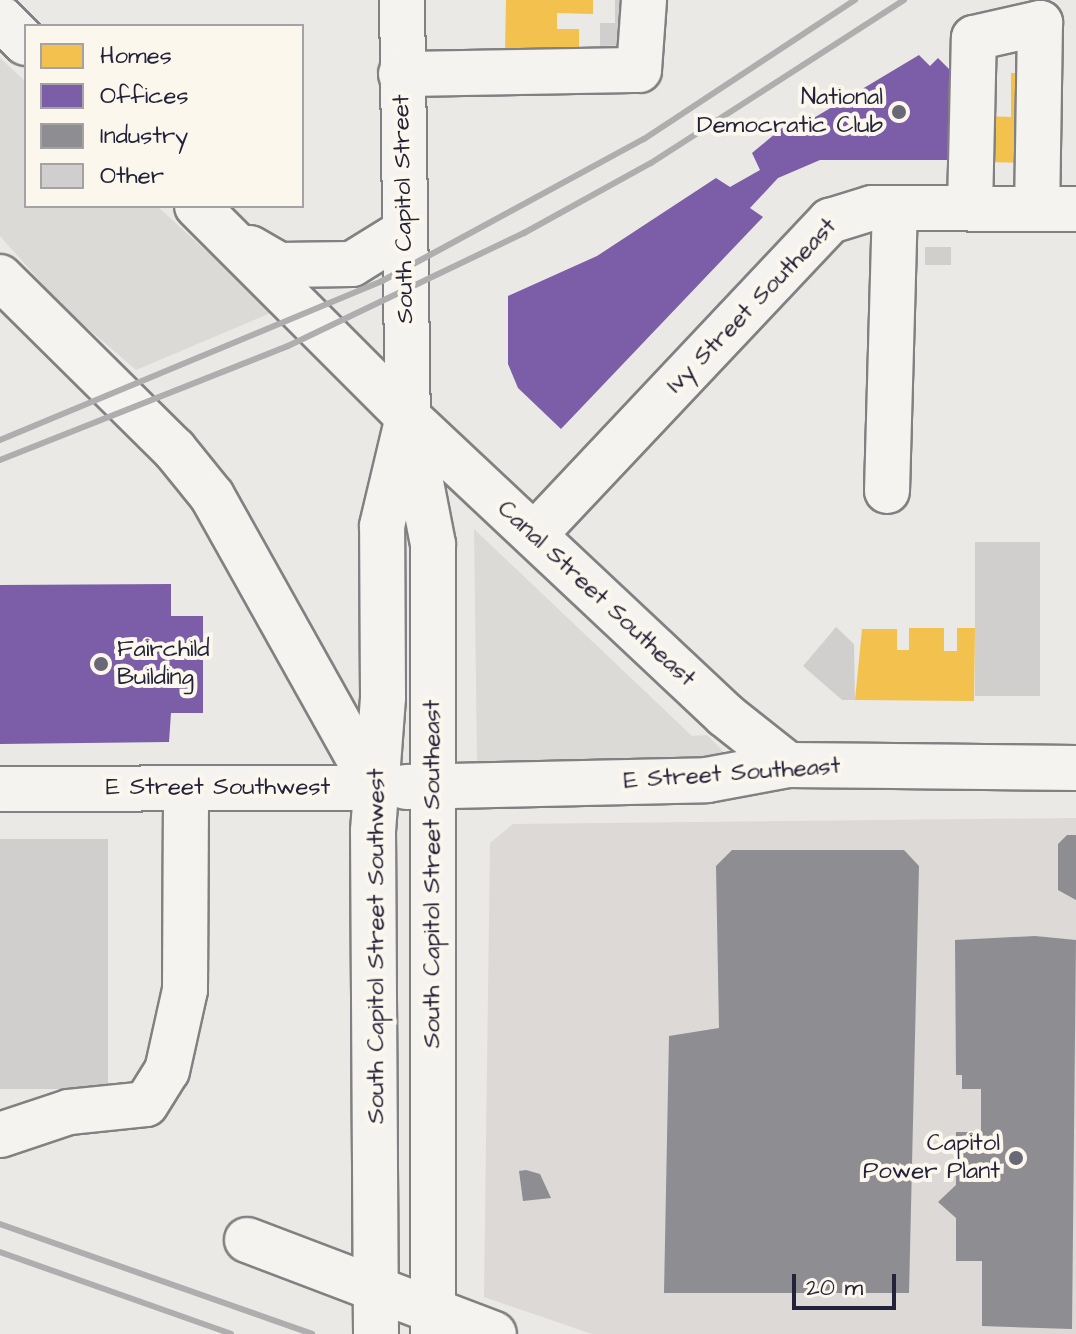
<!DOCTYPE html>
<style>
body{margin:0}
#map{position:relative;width:1076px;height:1334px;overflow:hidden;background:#ebe9e5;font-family:"Architects Daughter",sans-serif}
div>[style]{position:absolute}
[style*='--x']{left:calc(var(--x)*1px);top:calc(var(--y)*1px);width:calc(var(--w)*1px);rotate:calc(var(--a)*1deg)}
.built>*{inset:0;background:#dcd9d6}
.green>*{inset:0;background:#dcdad6}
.homes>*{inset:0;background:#f2c14e}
.offices>*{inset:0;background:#7b5ea7}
.industry>*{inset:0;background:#8d8d92}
.building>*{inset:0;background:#d1cfcd;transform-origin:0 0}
.roads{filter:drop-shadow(2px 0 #818083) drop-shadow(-2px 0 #818083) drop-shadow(0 2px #818083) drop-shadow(0 -2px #818083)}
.minor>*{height:44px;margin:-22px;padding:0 22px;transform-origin:22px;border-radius:22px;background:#f4f3ef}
.major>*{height:44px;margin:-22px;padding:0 22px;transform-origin:22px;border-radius:22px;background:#f4f3ef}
.rail>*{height:6px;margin:-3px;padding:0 3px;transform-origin:3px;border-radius:3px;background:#afaeae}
.dots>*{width:22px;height:22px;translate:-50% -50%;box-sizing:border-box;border:4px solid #fbf7ec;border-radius:50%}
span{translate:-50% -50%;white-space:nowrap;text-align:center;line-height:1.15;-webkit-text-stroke:8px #fbf7ec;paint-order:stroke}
.poi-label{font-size:24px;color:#22223b}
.right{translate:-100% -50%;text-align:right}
.left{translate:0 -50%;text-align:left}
.street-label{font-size:24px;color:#22223b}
.legend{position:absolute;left:24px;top:24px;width:280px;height:184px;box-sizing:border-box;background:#fbf7ec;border:2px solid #a4a2a5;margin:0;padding:10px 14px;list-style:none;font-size:24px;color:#22223b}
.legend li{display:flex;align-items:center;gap:16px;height:40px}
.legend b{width:40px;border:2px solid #a4a2a5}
.scale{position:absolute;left:792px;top:1274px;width:104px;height:36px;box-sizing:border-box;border:4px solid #22223b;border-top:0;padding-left:10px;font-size:24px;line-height:28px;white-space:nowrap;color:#22223b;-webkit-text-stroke:6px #fbf7ec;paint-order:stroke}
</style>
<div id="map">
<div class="built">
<div style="clip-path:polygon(1076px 818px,1076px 1334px,592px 1334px,484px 1297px,490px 843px,513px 824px)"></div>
</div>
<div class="green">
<div style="clip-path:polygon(0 58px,26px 82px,26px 206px,157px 206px,273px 312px,136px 370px,62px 306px,0 236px)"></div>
<div style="clip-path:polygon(474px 529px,692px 736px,707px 735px,725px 753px,717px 763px,477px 762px)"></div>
</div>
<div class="homes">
<div style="clip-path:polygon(506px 0,593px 0,593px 14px,557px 13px,557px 29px,579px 29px,579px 63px,505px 51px)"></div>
<div style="clip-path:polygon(1011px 73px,1033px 73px,1032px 163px,985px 162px,985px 116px,1011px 117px)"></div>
<div style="clip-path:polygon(909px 628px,944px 628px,944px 651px,957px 651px,957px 628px,975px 628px,974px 701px,855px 700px,862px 629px,897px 629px,897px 650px,909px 650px)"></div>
</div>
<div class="offices">
<div style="clip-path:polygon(919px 55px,930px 66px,938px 58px,963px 83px,954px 160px,820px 160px,778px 178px,750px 208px,763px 217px,561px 429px,518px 388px,508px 364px,508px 296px,597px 256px,716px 178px,730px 187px,760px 170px,752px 153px,794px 118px,802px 125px)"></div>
<div style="clip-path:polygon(171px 584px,171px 616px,203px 616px,203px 713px,171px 713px,169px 742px,0 744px,0 585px)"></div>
</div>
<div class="industry">
<div style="clip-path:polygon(1067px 835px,1076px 835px,1076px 900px,1058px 890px,1058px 844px)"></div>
<div style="clip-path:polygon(732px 850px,904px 850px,919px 866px,909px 1293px,664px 1293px,669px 1036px,719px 1028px,716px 866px)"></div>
<div style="clip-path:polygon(1035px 936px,1076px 940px,1072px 1329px,982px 1326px,982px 1261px,956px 1261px,956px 1218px,938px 1202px,956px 1185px,956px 1132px,981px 1132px,981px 1089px,962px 1089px,962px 1075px,956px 1075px,955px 940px)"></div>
<div style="clip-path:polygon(526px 1170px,540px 1174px,551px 1198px,523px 1201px,519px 1171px)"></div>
</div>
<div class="building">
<div style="clip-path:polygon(615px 0,627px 0,628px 45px,600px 46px,600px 23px,615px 23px)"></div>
<div style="left:925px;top:247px;width:26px;height:18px"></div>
<div style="left:975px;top:542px;width:65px;height:154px"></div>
<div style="clip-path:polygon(836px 627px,854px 644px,855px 700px,842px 700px,803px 666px)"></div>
<div style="left:0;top:839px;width:108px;height:250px"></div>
</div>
<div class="roads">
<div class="minor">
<div style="--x:402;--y:0;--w:417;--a:89.2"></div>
<div style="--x:401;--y:74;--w:238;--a:-1"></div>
<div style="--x:639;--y:70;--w:70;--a:-85.9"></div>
<div style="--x:970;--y:208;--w:170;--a:-88.7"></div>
<div style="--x:974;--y:38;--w:68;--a:-12.8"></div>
<div style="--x:1040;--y:23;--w:186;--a:90.9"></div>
<div style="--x:887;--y:491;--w:283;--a:-88.4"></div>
<div style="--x:534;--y:535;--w:432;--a:-46.7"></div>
<div style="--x:830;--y:221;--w:44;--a:-17.2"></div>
<div style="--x:872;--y:208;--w:204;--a:0.3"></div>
<div style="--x:0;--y:789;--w:375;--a:-0.2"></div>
<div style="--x:0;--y:1135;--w:73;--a:-18.4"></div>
<div style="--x:69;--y:1112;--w:77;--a:-5.9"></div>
<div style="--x:146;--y:1104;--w:39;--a:-58"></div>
<div style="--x:167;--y:1071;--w:83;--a:-77.5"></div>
<div style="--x:185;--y:990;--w:202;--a:-89.7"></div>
<div style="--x:247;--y:1240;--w:264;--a:20.8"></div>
</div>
<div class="major">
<div style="--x:0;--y:18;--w:36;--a:44"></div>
<div style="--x:197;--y:206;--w:298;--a:45"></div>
<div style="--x:408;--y:417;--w:435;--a:43.2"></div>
<div style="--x:725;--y:715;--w:80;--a:38.4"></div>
<div style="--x:250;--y:248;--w:34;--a:30"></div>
<div style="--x:279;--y:265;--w:73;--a:-0.8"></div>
<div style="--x:352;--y:264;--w:59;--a:-31.8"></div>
<div style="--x:0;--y:277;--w:245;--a:44.7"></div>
<div style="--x:174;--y:449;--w:60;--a:51"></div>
<div style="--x:212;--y:496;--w:334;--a:60.8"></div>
<div style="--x:411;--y:431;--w:115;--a:79"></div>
<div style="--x:433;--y:544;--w:790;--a:90"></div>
<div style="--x:406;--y:787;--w:301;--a:-1.3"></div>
<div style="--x:707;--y:780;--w:82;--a:-10.5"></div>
<div style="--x:788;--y:765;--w:288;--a:0.6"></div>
<div style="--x:376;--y:1334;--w:503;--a:-90.34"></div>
<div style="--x:373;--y:831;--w:134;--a:-85.7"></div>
<div style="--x:383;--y:697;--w:171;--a:-90.3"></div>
<div style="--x:382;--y:526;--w:112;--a:-76.6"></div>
</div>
</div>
<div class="rail">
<div style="--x:0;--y:440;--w:414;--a:-22.6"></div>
<div style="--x:382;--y:281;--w:298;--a:-28.5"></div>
<div style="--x:644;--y:139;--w:253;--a:-33.4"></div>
<div style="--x:0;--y:460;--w:310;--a:-21.6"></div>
<div style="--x:288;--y:346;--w:262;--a:-25.6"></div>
<div style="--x:524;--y:233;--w:145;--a:-28.9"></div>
<div style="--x:651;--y:163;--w:301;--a:-32.8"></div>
<div style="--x:0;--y:1224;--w:331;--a:19.4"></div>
<div style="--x:0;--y:1252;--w:245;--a:19.5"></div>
</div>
<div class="dots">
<div style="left:899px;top:112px;background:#686876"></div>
<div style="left:101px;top:664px;background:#686876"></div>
<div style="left:1016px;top:1158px;background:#686876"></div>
</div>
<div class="poi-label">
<span class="right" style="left:883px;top:112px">National<br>Democratic Club</span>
<span class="left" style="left:117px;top:664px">Fairchild<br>Building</span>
<span class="right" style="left:1000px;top:1158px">Capitol<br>Power Plant</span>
</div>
<div class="street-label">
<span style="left:404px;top:209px;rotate:-91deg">South Capitol Street</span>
<span style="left:752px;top:306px;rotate:-46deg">Ivy Street Southeast</span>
<span style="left:596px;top:594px;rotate:43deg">Canal Street Southeast</span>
<span style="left:732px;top:774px;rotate:-4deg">E Street Southeast</span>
<span style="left:218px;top:788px">E Street Southwest</span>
<span style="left:433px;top:874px;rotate:-90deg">South Capitol Street Southeast</span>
<span style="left:377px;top:946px;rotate:-90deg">South Capitol Street Southwest</span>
</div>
<ul class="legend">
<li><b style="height:22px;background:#f2c14e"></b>Homes</li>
<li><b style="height:22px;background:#7b5ea7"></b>Offices</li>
<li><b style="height:22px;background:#8d8d92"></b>Industry</li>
<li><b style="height:22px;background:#d1cfcd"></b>Other</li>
</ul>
<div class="scale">20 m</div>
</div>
